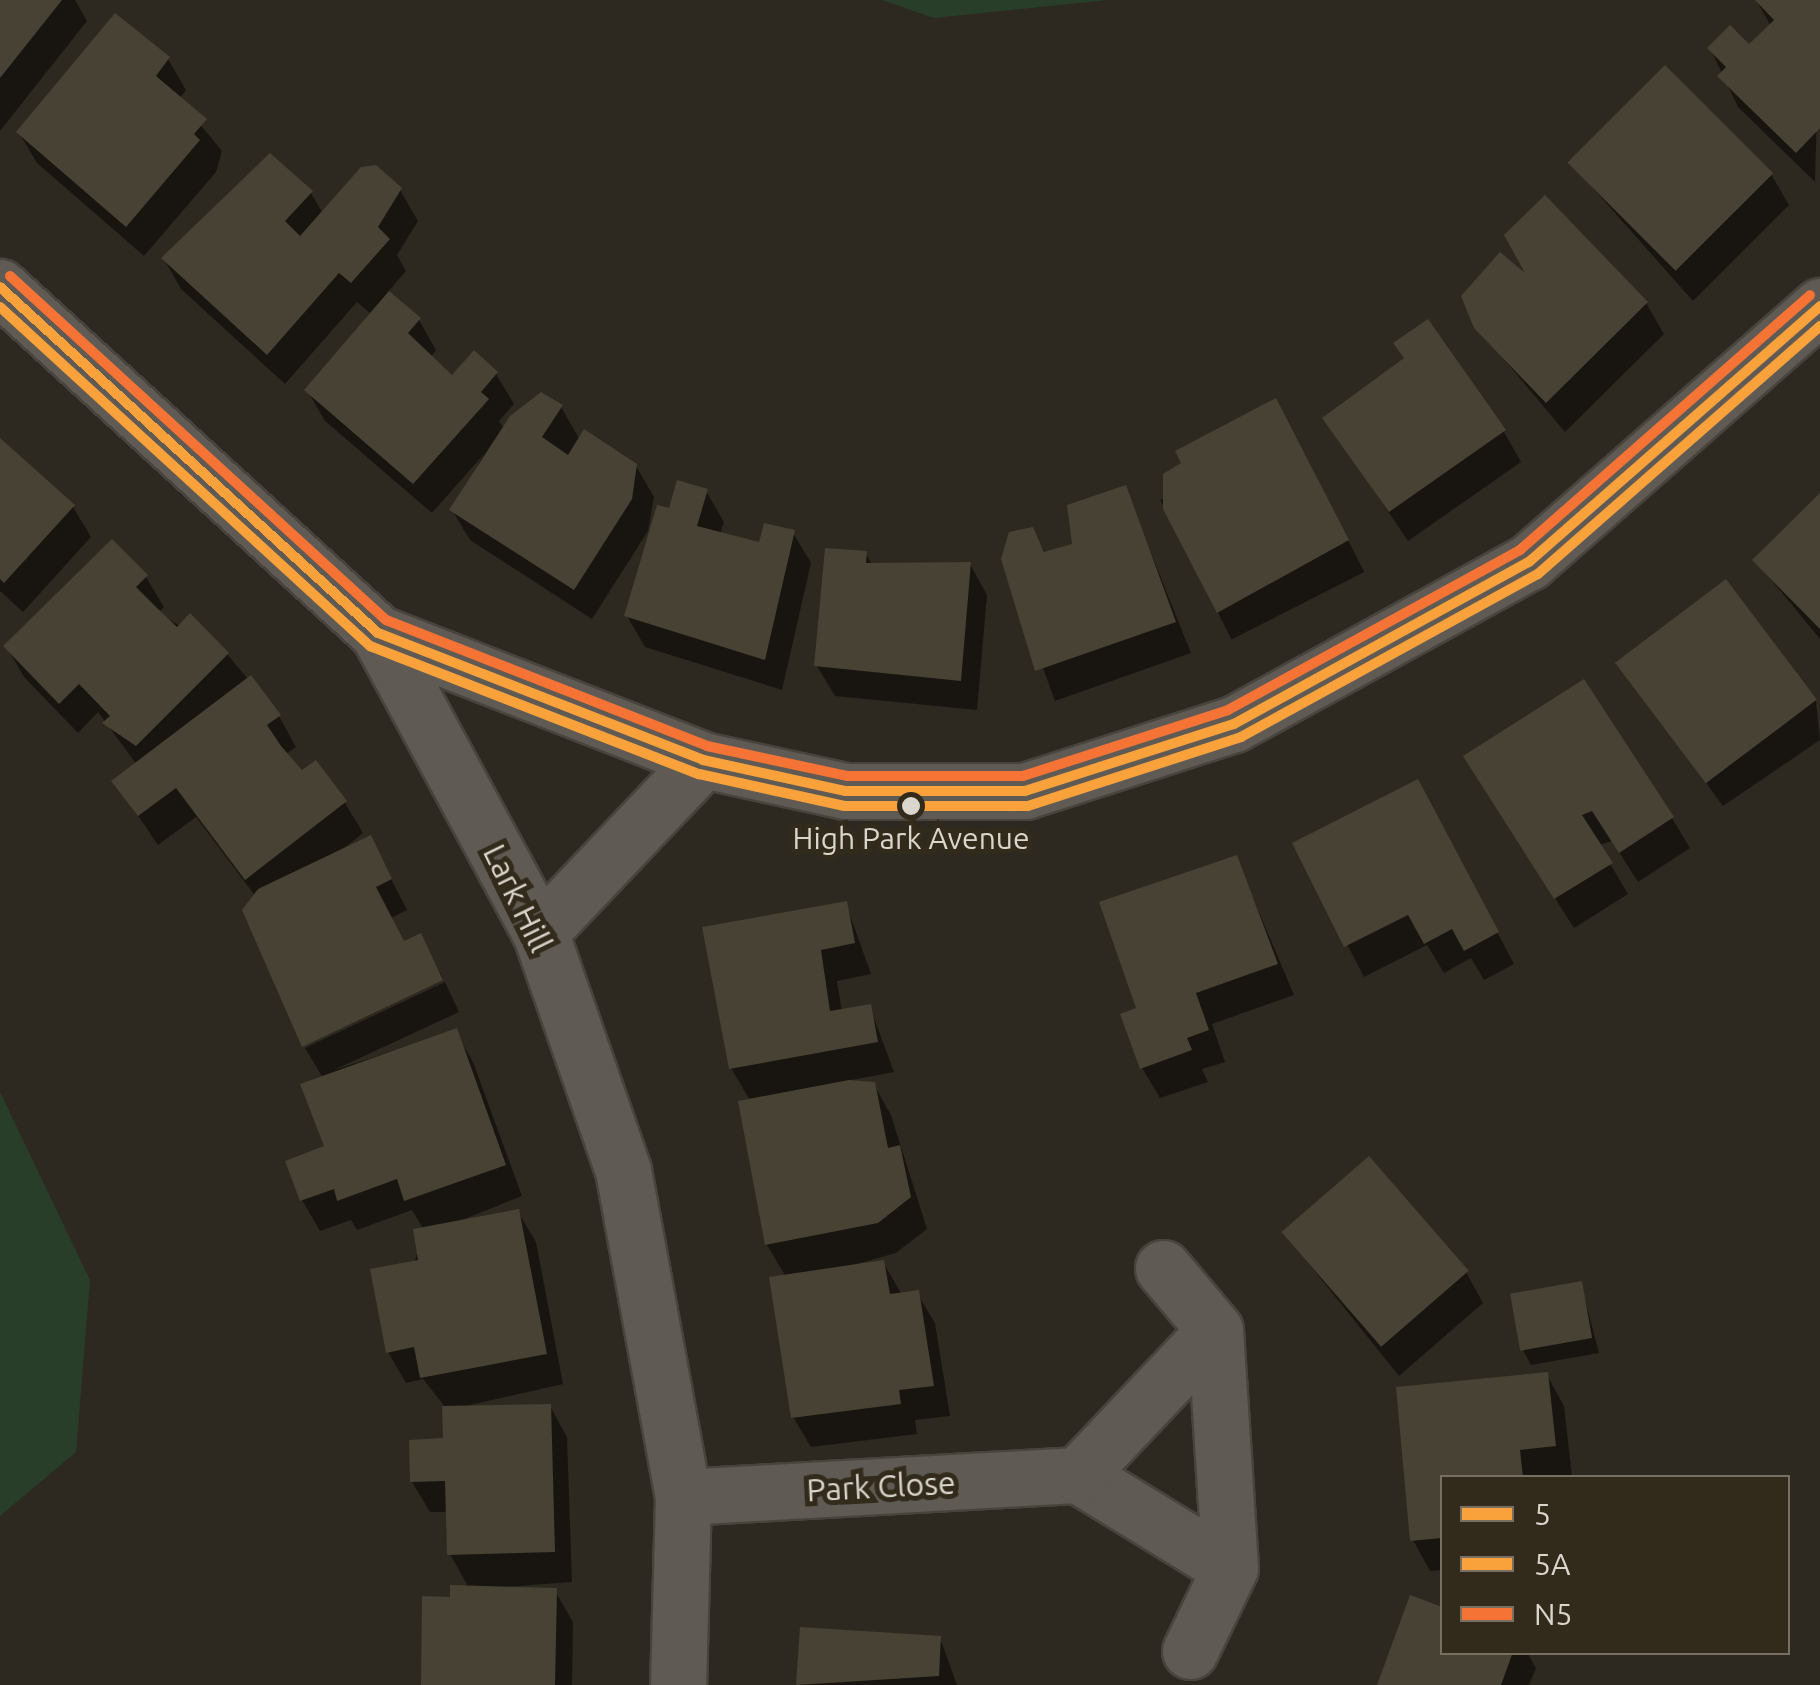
<!DOCTYPE html>
<style>
body{margin:0}
#map{position:relative;width:1820px;height:1685px;overflow:hidden;background:#2d2920;font-family:Ubuntu,sans-serif}
div>[style]{position:absolute}
[style*='--x']{left:calc(var(--x)*1px);top:calc(var(--y)*1px);width:calc(var(--w)*1px);rotate:calc(var(--a)*1deg)}
.green>*{inset:0;background:#293e28}
.shadow>*{inset:0;background:#0007;transform-origin:0 0}
.building>*{inset:0;background:#474233;transform-origin:0 0}
.roads{filter:drop-shadow(2px 0 #48443d) drop-shadow(-2px 0 #48443d) drop-shadow(0 2px #48443d) drop-shadow(0 -2px #48443d)}
.minor>*{height:55px;margin:-27.5px;padding:0 27.5px;transform-origin:27.5px;border-radius:27.5px;background:#5f5a53}
.bus-1>*{height:10px;margin:-5px;padding:0 5px;transform-origin:5px;border-radius:5px;background:#f9a23c}
.bus-2>*{height:10px;margin:-5px;padding:0 5px;transform-origin:5px;border-radius:5px;background:#f9a23c}
.bus-3>*{height:10px;margin:-5px;padding:0 5px;transform-origin:5px;border-radius:5px;background:#f57335}
.dots>*{width:28px;height:28px;translate:-50% -50%;box-sizing:border-box;border:5px solid #322a1b;border-radius:50%}
span{translate:-50% -50%;white-space:nowrap;text-align:center;line-height:1.15;-webkit-text-stroke:10px #322a1b;paint-order:stroke}
.bus-label{font-size:30px;color:#dbd6cd}
.street-label{font-size:32px;color:#dbd6cd}
.legend{position:absolute;left:1440px;top:1475px;width:350px;height:180px;box-sizing:border-box;background:#322a1b;border:2px solid #766f62;margin:0;padding:12px 18px;list-style:none;font-size:30px;color:#dbd6cd}
.legend li{display:flex;align-items:center;gap:20px;height:50px}
.legend b{width:50px;border:2px solid #766f62}
</style>
<div id="map">
<div class="green">
<div style="clip-path:polygon(882px 0,1109px 0,934px 18px)"></div>
<div style="clip-path:polygon(0 1092px,90px 1280px,76px 1452px,0 1516px)"></div>
</div>
<div class="shadow">
<div style="clip-path:polygon(0 0,75px 0,87px 21px,0 131px)"></div>
<div style="clip-path:polygon(1756px 0,1820px 0,1815px 182px,1738px 107px,1710px 48px,1749px 47px,1771px 26px)"></div>
<div style="clip-path:polygon(168px 59px,186px 90px,179px 99px,222px 151px,216px 172px,144px 256px,37px 163px,19px 133px)"></div>
<div style="clip-path:polygon(1568px 160px,1771px 174px,1789px 205px,1693px 301px)"></div>
<div style="clip-path:polygon(400px 190px,418px 221px,397px 255px,406px 271px,387px 293px,419px 320px,436px 350px,430px 358px,452px 379px,496px 374px,514px 404px,499px 421px,504px 429px,561px 407px,580px 440px,636px 466px,654px 497px,648px 531px,592px 619px,470px 540px,452px 510px,484px 454px,432px 513px,325px 421px,307px 390px,372px 315px,357px 302px,285px 384px,181px 289px,164px 259px,311px 193px,323px 214px)"></div>
<div style="clip-path:polygon(1532px 282px,1646px 303px,1664px 334px,1565px 432px,1476px 326px)"></div>
<div style="clip-path:polygon(1325px 418px,1504px 432px,1521px 462px,1408px 541px)"></div>
<div style="left:1293px;top:432px;width:157px;height:149px;rotate:63deg"></div>
<div style="clip-path:polygon(0 441px,73px 507px,91px 537px,23px 612px,0 591px)"></div>
<div style="clip-path:polygon(1125px 488px,1191px 653px,1055px 701px,1003px 559px,1032px 529px,1046px 554px,1075px 546px)"></div>
<div style="clip-path:polygon(706px 491px,724px 522px,720px 534px,761px 545px,793px 533px,811px 563px,782px 690px,645px 647px,627px 616px,671px 511px)"></div>
<div style="clip-path:polygon(1820px 496px,1820px 639px,1755px 560px)"></div>
<div style="clip-path:polygon(866px 554px,873px 566px,970px 564px,987px 595px,977px 710px,835px 696px,817px 666px)"></div>
<div style="clip-path:polygon(146px 577px,164px 607px,158px 613px,227px 654px,279px 716px,296px 747px,286px 754px,302px 774px,315px 763px,345px 803px,363px 833px,342px 850px,370px 838px,407px 910px,391px 918px,404px 943px,420px 936px,443px 978px,303px 1043px,256px 897px,196px 817px,158px 845px,115px 782px,137px 765px,98px 712px,78px 733px,24px 677px,6px 646px)"></div>
<div style="clip-path:polygon(1725px 583px,1816px 701px,1820px 740px,1723px 806px,1619px 664px)"></div>
<div style="clip-path:polygon(1484px 787px,1672px 818px,1690px 848px,1638px 882px,1612px 841px,1599px 845px,1628px 894px,1574px 928px)"></div>
<div style="clip-path:polygon(1434px 813px,1514px 964px,1484px 980px,1471px 958px,1444px 973px,1427px 945px,1364px 977px,1295px 844px)"></div>
<div style="clip-path:polygon(1236px 858px,1294px 995px,1212px 1024px,1225px 1062px,1202px 1069px,1208px 1082px,1160px 1098px,1142px 1068px,1140px 1010px)"></div>
<div style="clip-path:polygon(846px 904px,871px 974px,837px 981px,842px 1012px,870px 1007px,894px 1072px,783px 1093px,874px 1085px,891px 1115px,927px 1229px,896px 1253px,839px 1269px,883px 1262px,901px 1293px,917px 1293px,935px 1323px,950px 1416px,915px 1420px,917px 1434px,811px 1447px,793px 1417px,786px 1277px,767px 1245px,751px 1102px,731px 1068px)"></div>
<div style="clip-path:polygon(445px 982px,459px 1012px,334px 1070px,455px 1031px,473px 1062px,522px 1196px,452px 1224px,518px 1212px,536px 1242px,563px 1384px,452px 1409px,550px 1406px,567px 1437px,572px 1582px,489px 1588px,555px 1591px,573px 1622px,572px 1685px,423px 1685px,452px 1599px,469px 1588px,450px 1554px,449px 1512px,430px 1512px,412px 1482px,446px 1441px,445px 1407px,423px 1379px,406px 1383px,388px 1352px,424px 1230px,412px 1210px,357px 1230px,351px 1220px,320px 1231px,302px 1200px,327px 1148px,323px 1078px,305px 1048px)"></div>
<div style="clip-path:polygon(1284px 1233px,1466px 1272px,1483px 1303px,1399px 1376px)"></div>
<div style="clip-path:polygon(1581px 1284px,1599px 1353px,1531px 1365px,1523px 1350px)"></div>
<div style="clip-path:polygon(1547px 1375px,1564px 1406px,1572px 1476px,1442px 1478px,1442px 1570px,1430px 1571px,1413px 1540px,1399px 1389px)"></div>
<div style="clip-path:polygon(1411px 1598px,1442px 1610px,1442px 1652px,1527px 1652px,1536px 1668px,1529px 1685px,1379px 1685px)"></div>
<div style="clip-path:polygon(802px 1629px,940px 1638px,957px 1685px,799px 1685px)"></div>
</div>
<div class="building">
<div style="clip-path:polygon(0 0,62px 0,0 78px)"></div>
<div style="clip-path:polygon(1755px 0,1820px 0,1820px 128px,1796px 153px,1717px 76px,1726px 67px,1707px 48px,1730px 25px,1749px 44px,1774px 20px)"></div>
<div style="clip-path:polygon(115px 13px,170px 57px,156px 76px,207px 119px,194px 134px,200px 140px,126px 227px,16px 132px)"></div>
<div style="left:1665px;top:65px;width:153px;height:138px;rotate:45deg"></div>
<div style="clip-path:polygon(270px 153px,313px 191px,285px 221px,300px 236px,361px 167px,376px 165px,402px 188px,378px 227px,390px 239px,351px 283px,339px 273px,267px 355px,161px 258px)"></div>
<div style="clip-path:polygon(1545px 195px,1648px 302px,1546px 403px,1474px 328px,1461px 296px,1500px 252px,1525px 273px,1504px 235px)"></div>
<div style="clip-path:polygon(389px 291px,421px 318px,408px 333px,452px 375px,474px 350px,498px 372px,481px 392px,489px 399px,413px 484px,304px 390px)"></div>
<div style="clip-path:polygon(1428px 319px,1506px 430px,1389px 512px,1322px 418px,1404px 358px,1393px 343px)"></div>
<div style="clip-path:polygon(541px 392px,563px 405px,542px 437px,568px 455px,584px 429px,637px 464px,632px 499px,574px 590px,449px 510px,510px 416px)"></div>
<div style="clip-path:polygon(1276px 398px,1349px 540px,1217px 613px,1163px 509px,1163px 474px,1181px 463px,1175px 451px)"></div>
<div style="clip-path:polygon(0 438px,75px 505px,4px 583px,0 579px)"></div>
<div style="clip-path:polygon(677px 480px,708px 489px,697px 526px,759px 542px,764px 523px,795px 530px,765px 660px,624px 616px,657px 505px,669px 508px)"></div>
<div style="clip-path:polygon(1126px 485px,1176px 622px,1035px 671px,1001px 559px,1009px 532px,1033px 527px,1044px 552px,1072px 544px,1067px 505px)"></div>
<div style="clip-path:polygon(1820px 493px,1820px 629px,1752px 560px)"></div>
<div style="clip-path:polygon(112px 539px,148px 575px,136px 587px,157px 608px,177px 627px,190px 613px,229px 653px,136px 746px,102px 723px,110px 716px,79px 684px,59px 704px,3px 646px)"></div>
<div style="clip-path:polygon(825px 548px,867px 551px,866px 563px,971px 562px,961px 681px,814px 666px)"></div>
<div style="left:1726px;top:579px;width:151px;height:139px;rotate:53deg"></div>
<div style="clip-path:polygon(251px 675px,281px 715px,267px 725px,281px 746px,302px 770px,316px 760px,347px 801px,245px 880px,176px 788px,138px 816px,111px 781px)"></div>
<div style="clip-path:polygon(1584px 679px,1674px 817px,1619px 853px,1592px 811px,1582px 815px,1613px 863px,1554px 899px,1463px 756px)"></div>
<div style="clip-path:polygon(1418px 779px,1499px 932px,1464px 951px,1452px 929px,1424px 944px,1408px 915px,1344px 947px,1292px 843px)"></div>
<div style="clip-path:polygon(371px 835px,392px 879px,376px 887px,404px 941px,421px 933px,443px 980px,302px 1047px,242px 910px,258px 889px)"></div>
<div style="clip-path:polygon(1237px 855px,1278px 964px,1196px 993px,1209px 1030px,1187px 1038px,1192px 1050px,1140px 1069px,1120px 1014px,1136px 1008px,1099px 902px)"></div>
<div style="clip-path:polygon(847px 901px,855px 943px,821px 950px,830px 1011px,871px 1004px,878px 1042px,729px 1069px,702px 927px)"></div>
<div style="clip-path:polygon(457px 1028px,506px 1165px,404px 1201px,397px 1179px,337px 1201px,334px 1189px,300px 1201px,285px 1161px,324px 1146px,300px 1084px)"></div>
<div style="clip-path:polygon(849px 1080px,875px 1082px,888px 1148px,900px 1145px,911px 1197px,878px 1223px,765px 1245px,738px 1101px)"></div>
<div style="left:1369px;top:1156px;width:152px;height:116px;rotate:49deg"></div>
<div style="clip-path:polygon(519px 1209px,547px 1354px,420px 1378px,414px 1347px,386px 1353px,370px 1269px,418px 1260px,413px 1229px)"></div>
<div style="clip-path:polygon(884px 1260px,890px 1294px,919px 1290px,934px 1386px,899px 1390px,901px 1404px,791px 1418px,769px 1277px)"></div>
<div style="left:1582px;top:1281px;width:58px;height:73px;rotate:80deg"></div>
<div style="clip-path:polygon(1548px 1372px,1556px 1446px,1520px 1450px,1523px 1478px,1442px 1478px,1442px 1538px,1410px 1541px,1396px 1387px)"></div>
<div style="clip-path:polygon(551px 1404px,555px 1552px,447px 1555px,445px 1481px,410px 1482px,409px 1440px,443px 1438px,442px 1406px)"></div>
<div style="clip-path:polygon(450px 1585px,557px 1588px,555px 1685px,421px 1685px,422px 1596px,450px 1597px)"></div>
<div style="clip-path:polygon(1410px 1595px,1442px 1607px,1442px 1652px,1513px 1652px,1501px 1685px,1377px 1685px)"></div>
<div style="clip-path:polygon(800px 1627px,941px 1636px,939px 1676px,796px 1685px)"></div>
</div>
<div class="roads">
<div class="minor">
<div style="--x:0;--y:287;--w:512;--a:42.47"></div>
<div style="--x:378;--y:633;--w:340;--a:61.6"></div>
<div style="--x:540;--y:932;--w:252;--a:70.8"></div>
<div style="--x:623;--y:1170;--w:332;--a:79.6"></div>
<div style="--x:683;--y:1497;--w:188;--a:91.5"></div>
<div style="--x:378;--y:633;--w:349;--a:21.3"></div>
<div style="--x:703;--y:760;--w:145;--a:12.3"></div>
<div style="--x:845;--y:791;--w:180;--a:0"></div>
<div style="--x:1025;--y:791;--w:219;--a:-17.8"></div>
<div style="--x:1234;--y:724;--w:337;--a:-28.8"></div>
<div style="--x:1529;--y:562;--w:388;--a:-41.3"></div>
<div style="--x:540;--y:932;--w:237;--a:-46.5"></div>
<div style="--x:1078;--y:1475;--w:178;--a:31.5"></div>
<div style="--x:683;--y:1497;--w:396;--a:-3.2"></div>
<div style="--x:1078;--y:1475;--w:199;--a:-46.6"></div>
<div style="--x:1215;--y:1330;--w:81;--a:-130"></div>
<div style="--x:1190;--y:1651;--w:92;--a:-64.3"></div>
<div style="--x:1230;--y:1568;--w:238;--a:-93.6"></div>
</div>
</div>
<div class="bus-1">
<div style="--x:0;--y:287;--w:512;--a:42.47"></div>
<div style="--x:378;--y:633;--w:349;--a:21.3"></div>
<div style="--x:703;--y:760;--w:145;--a:12.3"></div>
<div style="--x:845;--y:791;--w:180;--a:0"></div>
<div style="--x:1025;--y:791;--w:219;--a:-17.8"></div>
<div style="--x:1234;--y:724;--w:337;--a:-28.8"></div>
<div style="--x:1529;--y:562;--w:388;--a:-41.3"></div>
</div>
<div class="bus-2">
<div style="--x:0;--y:307;--w:502;--a:42.5"></div>
<div style="--x:370;--y:646;--w:353;--a:21.3"></div>
<div style="--x:699;--y:774;--w:149;--a:12.4"></div>
<div style="--x:845;--y:806;--w:183;--a:0"></div>
<div style="--x:1028;--y:806;--w:224;--a:-17.9"></div>
<div style="--x:1241;--y:737;--w:339;--a:-28.8"></div>
<div style="--x:1538;--y:574;--w:376;--a:-41.3"></div>
</div>
<div class="bus-3">
<div style="--x:10;--y:276;--w:510;--a:42.46"></div>
<div style="--x:386;--y:620;--w:345;--a:21.4"></div>
<div style="--x:707;--y:746;--w:143;--a:12.1"></div>
<div style="--x:847;--y:776;--w:176;--a:0"></div>
<div style="--x:1023;--y:776;--w:215;--a:-17.8"></div>
<div style="--x:1228;--y:710;--w:333;--a:-28.7"></div>
<div style="--x:1520;--y:550;--w:386;--a:-41.3"></div>
</div>
<div class="dots">
<div style="left:911px;top:806px;background:#dbd6cd"></div>
</div>
<div class="bus-label">
<span style="left:911px;top:838px">High Park Avenue</span>
</div>
<div class="street-label">
<span style="left:518px;top:898px;rotate:64deg">Lark Hill</span>
<span style="left:881px;top:1486px;rotate:-3deg">Park Close</span>
</div>
<ul class="legend">
<li><b style="height:12px;background:#f9a23c"></b>5</li>
<li><b style="height:12px;background:#f9a23c"></b>5A</li>
<li><b style="height:12px;background:#f57335"></b>N5</li>
</ul>
</div>
